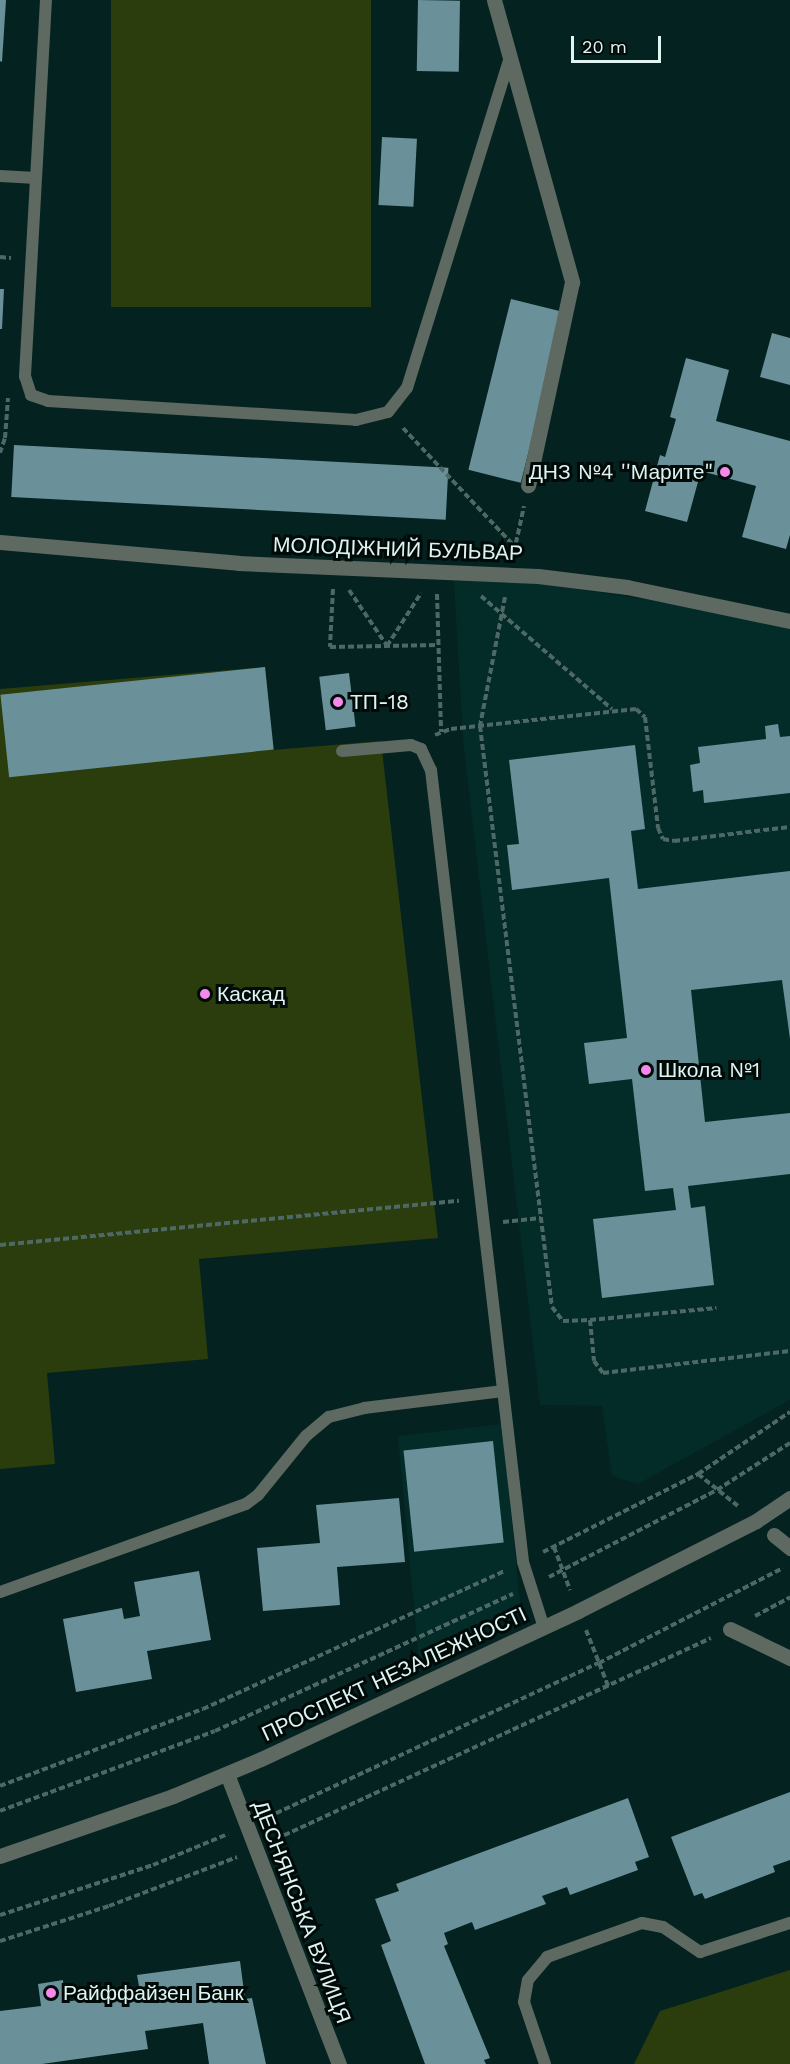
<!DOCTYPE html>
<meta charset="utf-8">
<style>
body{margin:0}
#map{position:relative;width:790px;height:2064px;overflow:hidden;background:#04221f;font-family:"Work Sans",sans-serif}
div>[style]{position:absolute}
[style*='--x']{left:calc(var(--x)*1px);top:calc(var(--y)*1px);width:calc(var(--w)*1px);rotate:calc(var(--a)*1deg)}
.built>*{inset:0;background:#032c28}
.green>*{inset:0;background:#2b3d0c;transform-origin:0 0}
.building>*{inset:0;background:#6a919a;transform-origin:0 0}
.path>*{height:4px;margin-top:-2px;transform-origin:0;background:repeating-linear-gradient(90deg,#4d6865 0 6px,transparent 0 9px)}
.service>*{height:12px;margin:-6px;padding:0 6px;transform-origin:6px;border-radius:6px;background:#5d6961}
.pedestrian>*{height:15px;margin:-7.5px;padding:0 7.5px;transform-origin:7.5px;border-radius:7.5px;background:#5d6961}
.minor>*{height:15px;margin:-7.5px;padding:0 7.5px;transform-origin:7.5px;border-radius:7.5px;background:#5d6961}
.tertiary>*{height:15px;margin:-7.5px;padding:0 7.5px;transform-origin:7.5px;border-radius:7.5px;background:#5d6961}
.dots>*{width:16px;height:16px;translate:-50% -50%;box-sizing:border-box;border:3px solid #000a08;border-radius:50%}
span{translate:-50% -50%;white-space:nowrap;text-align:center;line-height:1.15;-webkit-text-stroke:6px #000a08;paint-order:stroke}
.poi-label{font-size:21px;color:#dff4f0}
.right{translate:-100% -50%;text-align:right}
.left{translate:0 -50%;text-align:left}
.street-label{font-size:21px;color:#dff4f0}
.scale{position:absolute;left:571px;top:36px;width:90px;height:27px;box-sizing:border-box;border:3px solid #dff4f0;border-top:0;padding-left:8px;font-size:18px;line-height:21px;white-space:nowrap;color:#dff4f0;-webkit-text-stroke:4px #000a08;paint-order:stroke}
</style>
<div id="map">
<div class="built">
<div style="clip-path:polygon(514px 580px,703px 608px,790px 628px,790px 1400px,638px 1484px,612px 1476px,602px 1406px,540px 1405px,463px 740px,454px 581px)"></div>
<div style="clip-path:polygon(502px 1424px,521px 1612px,419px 1662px,398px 1436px)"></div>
</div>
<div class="green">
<div style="left:111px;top:0;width:260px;height:307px"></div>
<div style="clip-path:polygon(265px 667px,273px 750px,381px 741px,438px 1238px,199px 1259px,208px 1359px,47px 1373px,55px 1464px,0 1469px,0 689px)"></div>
<div style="clip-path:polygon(790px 1970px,790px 2064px,634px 2064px,660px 2011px)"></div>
</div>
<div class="building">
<div style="clip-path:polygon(0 0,6px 0,2px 62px,0 61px)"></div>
<div style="left:418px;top:0;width:42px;height:71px;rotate:1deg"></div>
<div style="left:382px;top:137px;width:35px;height:68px;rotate:3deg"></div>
<div style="clip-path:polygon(0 289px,4px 289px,2px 329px,0 329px)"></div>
<div style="left:511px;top:299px;width:54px;height:176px;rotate:14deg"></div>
<div style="clip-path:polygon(772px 333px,790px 338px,790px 385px,760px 377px)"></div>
<div style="clip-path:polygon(686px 358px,729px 370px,716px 421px,790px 441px,790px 535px,786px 549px,742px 537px,756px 486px,701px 471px,687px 522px,645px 511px,660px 455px,665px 457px,676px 419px,670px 417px)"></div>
<div style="left:14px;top:445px;width:435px;height:52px;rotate:3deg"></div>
<div style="left:265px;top:667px;width:83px;height:266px;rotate:84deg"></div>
<div style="left:349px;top:673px;width:54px;height:30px;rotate:83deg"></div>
<div style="clip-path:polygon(778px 724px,780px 737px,790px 736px,790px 793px,704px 803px,703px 790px,693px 792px,690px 765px,700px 763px,698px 747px,766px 739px,765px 726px)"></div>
<div style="clip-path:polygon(635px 745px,645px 829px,631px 831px,638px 889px,790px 871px,790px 1039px,782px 980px,691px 990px,705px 1122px,790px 1113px,790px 1174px,688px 1186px,691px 1208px,705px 1206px,714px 1285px,602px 1298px,593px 1219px,676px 1210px,673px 1188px,645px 1191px,632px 1079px,589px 1084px,584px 1043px,627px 1038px,609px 878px,512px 890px,507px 845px,519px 844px,509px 760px)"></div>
<div style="left:493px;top:1441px;width:102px;height:90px;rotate:84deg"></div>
<div style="clip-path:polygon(399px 1498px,405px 1562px,337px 1567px,340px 1605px,263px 1611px,257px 1548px,320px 1543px,316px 1505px)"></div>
<div style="clip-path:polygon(199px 1571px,211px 1640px,147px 1651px,152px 1679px,76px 1692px,63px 1619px,122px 1608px,124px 1619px,140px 1616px,134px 1582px)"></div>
<div style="clip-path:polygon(790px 1792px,790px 1860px,773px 1866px,775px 1872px,705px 1899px,702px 1893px,694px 1896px,671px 1837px)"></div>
<div style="clip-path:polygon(628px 1798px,649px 1857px,635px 1862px,638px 1870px,570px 1895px,567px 1887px,542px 1896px,546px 1904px,475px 1930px,472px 1922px,444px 1933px,448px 1944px,444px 1946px,490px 2058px,484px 2060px,486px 2064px,425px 2064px,381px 1945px,391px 1941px,375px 1899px,399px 1891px,396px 1884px)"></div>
<div style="clip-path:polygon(240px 1961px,245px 1999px,252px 1998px,266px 2064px,209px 2064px,203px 2023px,145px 2031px,148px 2049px,42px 2064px,0 2064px,0 2011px,41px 2006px,38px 1984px,63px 1980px,64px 2002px,140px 1992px,137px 1975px)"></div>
</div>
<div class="path">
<div style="--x:0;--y:257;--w:11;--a:5"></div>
<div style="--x:403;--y:428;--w:163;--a:46.7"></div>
<div style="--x:0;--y:453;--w:16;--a:-72"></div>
<div style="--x:5;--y:438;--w:40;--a:-85.7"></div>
<div style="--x:514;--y:552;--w:47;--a:-77.7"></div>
<div style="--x:333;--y:589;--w:58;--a:93"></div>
<div style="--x:330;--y:647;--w:108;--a:-1.1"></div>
<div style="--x:349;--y:590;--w:68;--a:55.8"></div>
<div style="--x:387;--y:646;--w:63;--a:-57.3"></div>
<div style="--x:437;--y:594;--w:138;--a:88.3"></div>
<div style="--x:481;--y:596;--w:173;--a:40.8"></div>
<div style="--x:505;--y:597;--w:131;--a:101"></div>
<div style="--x:480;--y:726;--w:585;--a:82.94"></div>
<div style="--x:552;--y:1307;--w:18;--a:52"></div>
<div style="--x:563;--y:1321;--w:27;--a:-2"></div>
<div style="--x:590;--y:1320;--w:41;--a:84.4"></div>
<div style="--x:594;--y:1361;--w:15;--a:53"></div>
<div style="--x:603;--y:1373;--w:188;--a:-6.7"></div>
<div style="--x:435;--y:735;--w:17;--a:-21"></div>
<div style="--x:451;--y:729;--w:186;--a:-6.2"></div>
<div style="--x:636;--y:709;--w:12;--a:42"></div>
<div style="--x:645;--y:717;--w:112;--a:83.3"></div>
<div style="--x:658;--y:828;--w:12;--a:66"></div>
<div style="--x:663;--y:839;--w:11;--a:10"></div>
<div style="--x:674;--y:841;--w:117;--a:-6.9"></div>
<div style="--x:503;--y:1222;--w:38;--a:-6"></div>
<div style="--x:0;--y:1245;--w:461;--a:-5.5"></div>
<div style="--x:590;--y:1320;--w:127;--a:-5.4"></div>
<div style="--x:698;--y:1474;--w:51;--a:38.7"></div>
<div style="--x:554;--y:1547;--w:46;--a:69.6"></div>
<div style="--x:543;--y:1552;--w:174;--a:-26.7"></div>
<div style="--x:698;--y:1474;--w:111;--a:-34"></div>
<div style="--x:549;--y:1577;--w:189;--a:-27.4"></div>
<div style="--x:717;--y:1490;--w:87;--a:-32.8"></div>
<div style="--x:755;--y:1616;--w:40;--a:-28"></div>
<div style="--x:586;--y:1630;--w:62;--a:68.4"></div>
<div style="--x:0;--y:1786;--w:217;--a:-20.8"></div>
<div style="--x:203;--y:1709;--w:331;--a:-24.6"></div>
<div style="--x:0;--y:1811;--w:229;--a:-20.4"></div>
<div style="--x:215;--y:1731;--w:328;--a:-24.7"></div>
<div style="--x:268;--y:1817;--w:365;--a:-25"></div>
<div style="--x:599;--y:1663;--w:207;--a:-27.3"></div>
<div style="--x:276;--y:1839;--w:479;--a:-24.8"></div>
<div style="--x:0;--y:1915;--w:161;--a:-18.1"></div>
<div style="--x:153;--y:1865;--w:81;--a:-22.5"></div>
<div style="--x:0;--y:1941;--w:114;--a:-17.8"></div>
<div style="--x:109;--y:1906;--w:137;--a:-20.9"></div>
</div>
<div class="service">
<div style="--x:46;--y:0;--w:377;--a:93.2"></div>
<div style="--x:25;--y:376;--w:20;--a:72"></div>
<div style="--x:31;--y:395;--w:18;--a:19"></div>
<div style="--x:48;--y:401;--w:309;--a:3.5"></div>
<div style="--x:356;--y:420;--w:33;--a:-14"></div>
<div style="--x:388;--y:412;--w:31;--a:-52"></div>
<div style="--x:407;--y:388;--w:346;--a:-72.7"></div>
<div style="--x:0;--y:176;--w:36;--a:3"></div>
<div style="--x:342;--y:751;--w:69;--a:-5"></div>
<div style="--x:411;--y:745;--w:11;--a:22"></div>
<div style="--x:421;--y:749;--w:23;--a:65"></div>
<div style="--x:431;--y:770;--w:797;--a:83.37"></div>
<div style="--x:523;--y:1562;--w:69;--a:72.3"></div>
<div style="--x:0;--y:1592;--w:261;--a:-19.7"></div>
<div style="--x:246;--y:1504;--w:15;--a:-37"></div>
<div style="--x:258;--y:1495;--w:76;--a:-50.9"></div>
<div style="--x:306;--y:1436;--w:30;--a:-40"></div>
<div style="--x:329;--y:1417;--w:36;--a:-14"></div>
<div style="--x:364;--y:1408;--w:140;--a:-7"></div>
<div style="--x:545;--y:2064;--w:65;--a:-108.7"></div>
<div style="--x:524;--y:2002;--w:22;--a:-80"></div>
<div style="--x:528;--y:1980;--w:30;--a:-50"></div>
<div style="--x:547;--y:1957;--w:101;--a:-19.7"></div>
<div style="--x:642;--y:1923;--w:21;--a:11"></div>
<div style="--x:663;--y:1927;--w:45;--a:34"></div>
<div style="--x:700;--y:1952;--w:95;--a:-17.9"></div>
</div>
<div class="pedestrian">
<div style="--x:0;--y:542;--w:239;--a:5"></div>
<div style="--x:238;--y:563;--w:300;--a:2.5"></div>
<div style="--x:538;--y:576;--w:90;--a:7"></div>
<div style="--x:627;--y:587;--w:167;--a:11.8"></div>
<div style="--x:774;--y:1535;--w:21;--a:39"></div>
<div style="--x:730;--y:1629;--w:67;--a:25.8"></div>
</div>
<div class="minor">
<div style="--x:494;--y:0;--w:293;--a:74.5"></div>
<div style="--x:572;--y:282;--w:208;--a:102.2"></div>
</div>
<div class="tertiary">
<div style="--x:227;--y:1774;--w:311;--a:68.9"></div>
<div style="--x:0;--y:1856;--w:183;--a:-19.1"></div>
<div style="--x:173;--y:1796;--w:95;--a:-22.8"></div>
<div style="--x:261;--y:1759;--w:350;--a:-25"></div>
<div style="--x:578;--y:1611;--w:199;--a:-26.8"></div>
<div style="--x:756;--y:1521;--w:41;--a:-34.1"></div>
</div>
<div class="dots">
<div style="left:725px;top:472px;background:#f688ec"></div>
<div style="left:338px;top:702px;background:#f688ec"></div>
<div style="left:205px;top:994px;background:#f688ec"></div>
<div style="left:646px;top:1070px;background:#f688ec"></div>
<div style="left:51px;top:1993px;background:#f688ec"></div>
</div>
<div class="poi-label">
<span class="right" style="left:713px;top:472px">ДНЗ №4 ''Марите"</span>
<span class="left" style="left:350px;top:702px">ТП-18</span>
<span class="left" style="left:217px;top:994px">Каскад</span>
<span class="left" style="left:658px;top:1070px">Школа №1</span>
<span class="left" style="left:63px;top:1993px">Райффайзен Банк</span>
</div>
<div class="street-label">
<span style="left:398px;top:549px;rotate:2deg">МОЛОДІЖНИЙ БУЛЬВАР</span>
<span style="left:394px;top:1674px;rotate:-25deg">ПРОСПЕКТ НЕЗАЛЕЖНОСТІ</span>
<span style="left:302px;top:1912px;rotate:69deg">ДЕСНЯНСЬКА ВУЛИЦЯ</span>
</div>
<div class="scale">20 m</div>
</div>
